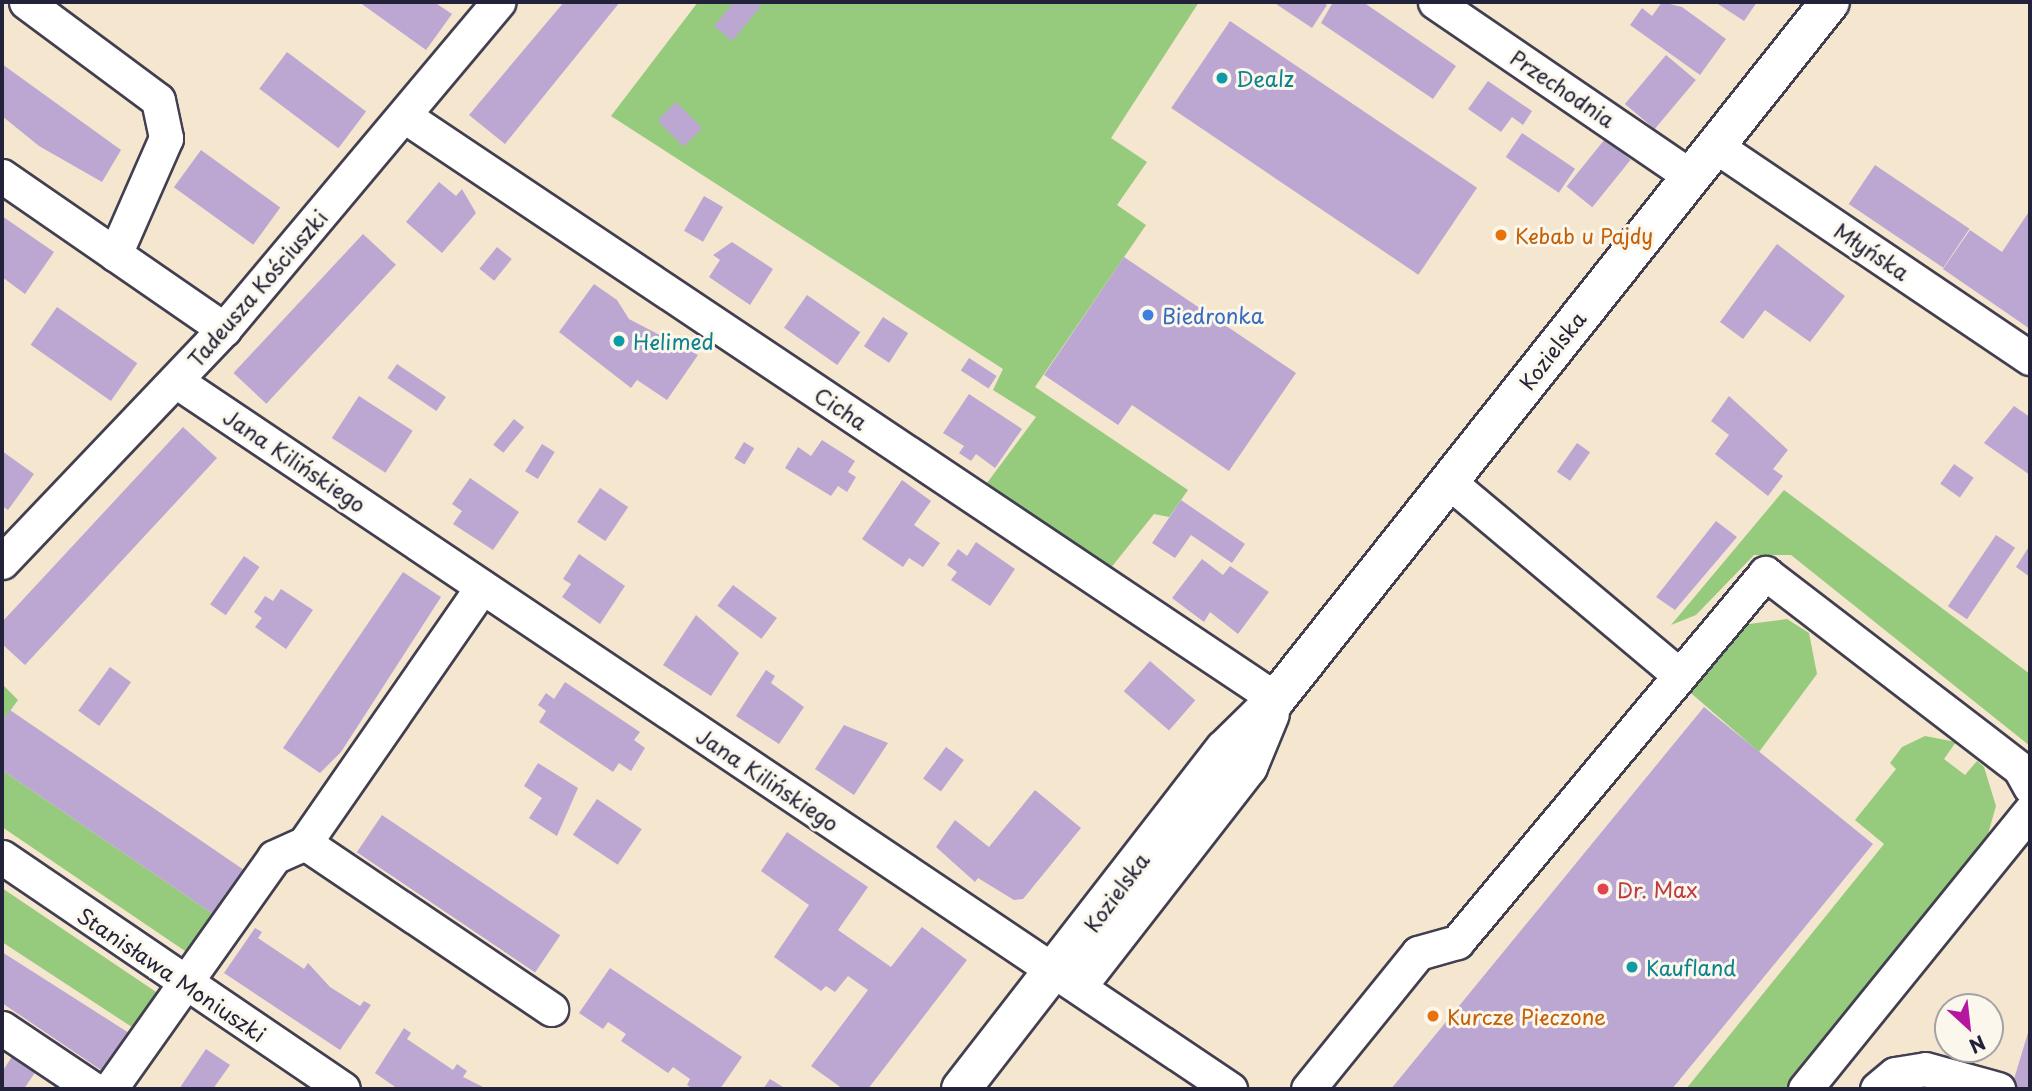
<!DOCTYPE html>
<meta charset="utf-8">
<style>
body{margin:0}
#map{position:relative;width:2032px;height:1091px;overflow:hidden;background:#f5e6cf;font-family:"Playpen Sans",sans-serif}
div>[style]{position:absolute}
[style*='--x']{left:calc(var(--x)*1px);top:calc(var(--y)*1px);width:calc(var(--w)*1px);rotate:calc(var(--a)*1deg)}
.green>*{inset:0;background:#96cb7d}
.building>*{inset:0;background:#bca7d2;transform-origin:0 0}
.roads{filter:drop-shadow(2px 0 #423f51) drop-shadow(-2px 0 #423f51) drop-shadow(0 2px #423f51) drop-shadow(0 -2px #423f51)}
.minor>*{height:33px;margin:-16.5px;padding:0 16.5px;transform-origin:16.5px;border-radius:16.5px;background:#fff}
.major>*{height:38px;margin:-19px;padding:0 19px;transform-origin:19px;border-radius:19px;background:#fff}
.dots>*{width:19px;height:19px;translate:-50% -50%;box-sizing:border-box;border:4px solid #fbf7ec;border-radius:50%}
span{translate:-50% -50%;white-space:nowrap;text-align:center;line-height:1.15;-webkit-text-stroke:6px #fbf7ec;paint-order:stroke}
.culture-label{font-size:21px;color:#0d838f}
.left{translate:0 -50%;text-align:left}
.street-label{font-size:21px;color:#22223b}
.food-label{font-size:21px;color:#c56008}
.shop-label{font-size:21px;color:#366cbe}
.health-label{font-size:21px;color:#be3a42}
.frame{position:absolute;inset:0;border:4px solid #22223b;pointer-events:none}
.north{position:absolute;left:1934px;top:993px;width:70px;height:70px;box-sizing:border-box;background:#fbf7ec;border:2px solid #a4a2a5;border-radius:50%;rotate:153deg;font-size:19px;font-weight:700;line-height:28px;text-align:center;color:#22223b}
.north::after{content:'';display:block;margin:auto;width:24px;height:32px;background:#b5179e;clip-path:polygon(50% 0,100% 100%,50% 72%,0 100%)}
</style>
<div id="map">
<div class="green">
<div style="clip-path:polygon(698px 2px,1199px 2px,1111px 138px,1147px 162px,1117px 205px,1146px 225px,1035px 387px,1188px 490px,1169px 517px,1154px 514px,1110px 569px,987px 483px,1036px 417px,993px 390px,1003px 369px,611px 116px)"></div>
<div style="clip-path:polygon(1784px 490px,2030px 674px,2030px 746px,1791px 555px,1754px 555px,1696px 615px,1671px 625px)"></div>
<div style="clip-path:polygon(1787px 619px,1809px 633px,1817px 674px,1759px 752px,1685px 688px,1741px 625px)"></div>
<div style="clip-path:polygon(2px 684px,18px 700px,2px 722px)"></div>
<div style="clip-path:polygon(1925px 736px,1956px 742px,1944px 759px,1965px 775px,1977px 761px,1984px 767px,1996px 806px,1988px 834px,1785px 1089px,1686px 1089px,1884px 844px,1855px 820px,1896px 769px,1890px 763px,1902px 747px)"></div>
<div style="clip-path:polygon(2px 770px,213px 914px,223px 917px,197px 948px,185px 951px,2px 827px)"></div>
<div style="clip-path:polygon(2px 888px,162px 996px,138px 1031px,2px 942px)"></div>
</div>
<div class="building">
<div style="clip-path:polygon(359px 2px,434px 2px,452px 14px,426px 50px)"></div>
<div style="clip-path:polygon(564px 2px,620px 2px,505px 144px,469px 115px)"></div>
<div style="clip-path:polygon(734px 2px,762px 5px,732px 41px,714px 26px)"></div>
<div style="clip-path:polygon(1273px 2px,1322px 2px,1327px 5px,1312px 28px)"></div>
<div style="clip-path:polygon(1333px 2px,1363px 2px,1456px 66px,1433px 99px,1321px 23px)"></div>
<div style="clip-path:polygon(1662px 2px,1682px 7px,1726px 39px,1700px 75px,1630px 25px,1642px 8px,1652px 16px)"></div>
<div style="clip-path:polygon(1715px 2px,1757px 2px,1744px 21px)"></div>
<div style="left:1230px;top:21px;width:298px;height:105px;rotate:34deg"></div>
<div style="left:287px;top:52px;width:99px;height:46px;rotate:37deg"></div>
<div style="left:1666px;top:55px;width:39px;height:64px;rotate:40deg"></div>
<div style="clip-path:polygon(2px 64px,121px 150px,102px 182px,39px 146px,2px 116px)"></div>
<div style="clip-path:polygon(1488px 81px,1532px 111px,1523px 125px,1512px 117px,1501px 132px,1468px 109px)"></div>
<div style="left:676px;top:102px;width:37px;height:26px;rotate:45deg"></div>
<div style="left:1522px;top:133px;width:64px;height:29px;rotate:34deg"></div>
<div style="left:1605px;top:139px;width:33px;height:61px;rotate:39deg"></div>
<div style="left:201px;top:150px;width:98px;height:46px;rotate:36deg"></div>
<div style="left:1875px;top:165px;width:114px;height:47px;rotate:34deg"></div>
<div style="clip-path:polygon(439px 182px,456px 196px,462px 189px,476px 213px,442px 253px,406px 222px)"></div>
<div style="left:704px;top:196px;width:22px;height:40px;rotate:30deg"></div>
<div style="clip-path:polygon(2030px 210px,2030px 329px,1943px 269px,1970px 230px,2002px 252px)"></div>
<div style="clip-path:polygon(2px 216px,54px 252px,25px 294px,2px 277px)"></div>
<div style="left:363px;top:234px;width:45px;height:190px;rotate:43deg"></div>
<div style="clip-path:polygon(732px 242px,773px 269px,750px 305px,709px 277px,720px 260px,713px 255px)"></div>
<div style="clip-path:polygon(1777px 244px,1845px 296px,1810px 342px,1765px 310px,1743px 339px,1720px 322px)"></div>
<div style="left:497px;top:247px;width:19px;height:28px;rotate:39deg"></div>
<div style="clip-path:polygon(1124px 257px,1296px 373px,1229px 471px,1132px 405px,1118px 425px,1044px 375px)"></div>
<div style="clip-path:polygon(594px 284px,617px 300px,629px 319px,698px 355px,667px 400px,637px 380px,631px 388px,559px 332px)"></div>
<div style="left:807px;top:295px;width:65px;height:40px;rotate:35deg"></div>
<div style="left:57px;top:307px;width:98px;height:46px;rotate:35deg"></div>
<div style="left:883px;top:317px;width:30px;height:35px;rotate:33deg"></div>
<div style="left:969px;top:358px;width:33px;height:15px;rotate:33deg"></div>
<div style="left:397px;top:364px;width:59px;height:17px;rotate:34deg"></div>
<div style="clip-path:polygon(969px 394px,1022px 429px,995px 468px,976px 454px,971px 461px,959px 453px,964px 446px,943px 433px)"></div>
<div style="left:359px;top:396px;width:64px;height:50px;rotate:33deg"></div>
<div style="clip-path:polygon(1729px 396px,1788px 450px,1773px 469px,1783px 476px,1768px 496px,1715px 454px,1729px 435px,1711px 421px)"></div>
<div style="clip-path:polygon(2014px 406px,2030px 417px,2030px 475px,1984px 443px)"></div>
<div style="left:514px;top:419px;width:13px;height:33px;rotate:39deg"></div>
<div style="clip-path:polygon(183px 427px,217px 458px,25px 665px,2px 644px,2px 622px)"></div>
<div style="clip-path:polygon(822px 440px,855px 461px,848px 472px,856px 477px,847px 492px,838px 486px,831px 496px,785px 468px,798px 447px,811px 456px)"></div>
<div style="left:744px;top:442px;width:12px;height:19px;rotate:31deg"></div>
<div style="left:1577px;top:443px;width:16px;height:35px;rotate:35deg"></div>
<div style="left:542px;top:444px;width:15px;height:32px;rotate:32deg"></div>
<div style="clip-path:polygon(2px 451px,34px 474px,8px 510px,2px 506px)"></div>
<div style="left:1954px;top:464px;width:24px;height:24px;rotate:35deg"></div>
<div style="clip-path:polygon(470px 478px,519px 512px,493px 550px,453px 524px,462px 511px,452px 504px)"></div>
<div style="clip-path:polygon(902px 480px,931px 501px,914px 525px,940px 543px,923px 567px,909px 558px,903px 567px,862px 539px)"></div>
<div style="left:600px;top:488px;width:34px;height:41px;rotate:34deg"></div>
<div style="clip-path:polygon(1181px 500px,1245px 544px,1232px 563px,1191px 535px,1175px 558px,1152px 543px)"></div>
<div style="clip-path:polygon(1716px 521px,1737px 537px,1675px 610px,1656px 597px)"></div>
<div style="left:1996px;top:535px;width:23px;height:86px;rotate:34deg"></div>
<div style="clip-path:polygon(976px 542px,1015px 569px,990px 606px,951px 580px,957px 572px,947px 565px,958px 549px,967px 556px)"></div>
<div style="clip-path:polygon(2030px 545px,2030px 577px,2016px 567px)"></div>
<div style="clip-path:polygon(579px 554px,625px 586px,600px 624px,562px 597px,571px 584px,563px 579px)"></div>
<div style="left:244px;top:556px;width:19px;height:59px;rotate:35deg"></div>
<div style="clip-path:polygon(1202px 559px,1223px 575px,1230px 566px,1269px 592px,1238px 634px,1210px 612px,1204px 622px,1172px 598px)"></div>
<div style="clip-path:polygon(403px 572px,441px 597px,341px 752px,320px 773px,283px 748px)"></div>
<div style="left:733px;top:585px;width:55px;height:26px;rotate:37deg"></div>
<div style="clip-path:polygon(281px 589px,313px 610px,286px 649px,255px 627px,262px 618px,254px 612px,265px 596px,273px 601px)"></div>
<div style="clip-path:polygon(696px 615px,739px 653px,711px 696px,663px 665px)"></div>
<div style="left:1150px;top:661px;width:60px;height:40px;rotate:41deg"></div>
<div style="left:110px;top:667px;width:26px;height:54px;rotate:36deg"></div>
<div style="clip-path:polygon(766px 670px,775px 676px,771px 683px,804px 707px,779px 744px,736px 716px)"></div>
<div style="clip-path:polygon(565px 682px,640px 732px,634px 740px,645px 748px,631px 771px,619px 763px,613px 772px,539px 722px,546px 711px,538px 705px,546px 693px,554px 699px)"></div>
<div style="clip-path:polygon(1704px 707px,1873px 844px,1672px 1089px,1391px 1089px)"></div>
<div style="clip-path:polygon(10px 710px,244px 870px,213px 914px,2px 770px,2px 722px)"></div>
<div style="clip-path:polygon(844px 725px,888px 743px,854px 795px,815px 769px)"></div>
<div style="left:946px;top:747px;width:22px;height:39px;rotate:36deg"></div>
<div style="clip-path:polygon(538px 763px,578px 788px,557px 836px,529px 818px,542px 798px,524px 786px)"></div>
<div style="clip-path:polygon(1035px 790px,1081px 828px,1023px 899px,1014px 900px,978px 878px,975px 882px,936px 847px,955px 820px,989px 847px)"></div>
<div style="left:597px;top:799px;width:54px;height:43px;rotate:34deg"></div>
<div style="left:382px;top:815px;width:215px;height:45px;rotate:34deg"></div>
<div style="clip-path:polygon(787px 832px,868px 887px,838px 930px,891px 967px,922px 927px,967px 960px,868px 1089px,843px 1089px,811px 1066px,868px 990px,848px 976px,835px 992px,826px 986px,821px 991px,774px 957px,809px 905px,761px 871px)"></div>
<div style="clip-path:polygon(255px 928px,262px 932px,258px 938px,304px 969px,308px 963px,330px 987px,360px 1006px,364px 1001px,371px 1005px,340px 1050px,224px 973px)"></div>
<div style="clip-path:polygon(2px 952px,129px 1033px,104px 1072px,2px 1003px)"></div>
<div style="clip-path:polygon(610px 968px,742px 1057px,720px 1089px,693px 1089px,687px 1085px,690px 1079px,673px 1067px,668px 1073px,621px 1041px,626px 1034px,608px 1022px,603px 1029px,579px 1013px)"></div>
<div style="clip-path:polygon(2030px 1026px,2030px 1089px,2011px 1089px)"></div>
<div style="clip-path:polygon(404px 1028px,411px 1033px,407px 1039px,453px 1070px,457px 1064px,467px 1071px,463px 1077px,487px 1089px,398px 1089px,375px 1073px)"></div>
<div style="clip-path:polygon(206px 1049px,230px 1065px,213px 1089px,179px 1089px)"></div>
<div style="clip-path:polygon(13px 1055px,36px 1071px,24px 1089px,2px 1089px,2px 1072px)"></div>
<div style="clip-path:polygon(770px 1079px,786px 1089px,763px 1089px)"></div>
</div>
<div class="roads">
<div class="minor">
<div style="--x:26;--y:2;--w:164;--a:36.6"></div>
<div style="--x:158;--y:100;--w:39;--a:78"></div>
<div style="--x:166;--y:138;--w:127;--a:113.7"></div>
<div style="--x:1435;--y:2;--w:309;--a:34.3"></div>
<div style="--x:406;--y:117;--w:1047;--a:33.78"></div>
<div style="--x:1714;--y:145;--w:381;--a:34"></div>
<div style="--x:2;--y:176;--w:270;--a:34.6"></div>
<div style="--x:176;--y:381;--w:1270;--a:33.89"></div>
<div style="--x:1448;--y:481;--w:299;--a:40"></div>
<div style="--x:2;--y:562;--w:322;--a:-46.4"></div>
<div style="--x:224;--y:329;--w:427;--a:-50"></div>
<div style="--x:482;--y:587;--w:311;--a:124.7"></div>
<div style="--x:305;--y:843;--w:297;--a:34"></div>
<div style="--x:2;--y:857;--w:412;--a:34.2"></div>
<div style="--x:2;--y:1028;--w:110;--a:33.8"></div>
<div style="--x:110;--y:1089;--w:284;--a:-54.7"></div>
<div style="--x:274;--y:857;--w:34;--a:-24"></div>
<div style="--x:1308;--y:1089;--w:175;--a:-51"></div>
<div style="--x:1418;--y:953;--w:41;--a:-15.8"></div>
<div style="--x:1457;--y:942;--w:481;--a:-50.1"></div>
<div style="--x:1765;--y:573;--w:322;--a:37.5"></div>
<div style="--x:2020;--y:769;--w:21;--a:61"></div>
<div style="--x:1805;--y:1089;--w:358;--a:-51"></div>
<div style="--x:1877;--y:1089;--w:23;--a:-40"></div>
<div style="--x:1895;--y:1074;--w:30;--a:-9"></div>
<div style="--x:1925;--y:1069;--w:76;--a:15.3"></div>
</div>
<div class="major">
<div style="--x:1086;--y:975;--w:264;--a:-52.1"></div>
<div style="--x:1248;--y:767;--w:57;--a:-67.5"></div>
<div style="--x:961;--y:1089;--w:430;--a:-52.2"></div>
<div style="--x:1225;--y:749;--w:71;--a:-44.4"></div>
<div style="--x:1276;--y:699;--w:890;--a:-51.52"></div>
</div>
</div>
<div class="dots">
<div style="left:1222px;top:78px;background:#0f9aa8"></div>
<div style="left:1501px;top:235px;background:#e8710a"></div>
<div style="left:1148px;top:315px;background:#3f7fe0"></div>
<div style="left:619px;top:341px;background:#0f9aa8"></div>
<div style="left:1603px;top:889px;background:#e0444e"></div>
<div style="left:1632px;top:967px;background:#0f9aa8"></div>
<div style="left:1433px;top:1016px;background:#e8710a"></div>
</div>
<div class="culture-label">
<span class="left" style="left:1236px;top:78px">Dealz</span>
<span class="left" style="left:633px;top:341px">Helimed</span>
<span class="left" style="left:1646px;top:967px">Kaufland</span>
</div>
<div class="street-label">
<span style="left:1563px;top:88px;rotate:34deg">Przechodnia</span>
<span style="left:1872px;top:251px;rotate:34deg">Młyńska</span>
<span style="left:257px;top:288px;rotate:-49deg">Tadeusza Kościuszki</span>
<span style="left:1552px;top:350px;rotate:-52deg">Kozielska</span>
<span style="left:841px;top:408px;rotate:34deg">Cicha</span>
<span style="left:295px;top:460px;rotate:34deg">Jana Kilińskiego</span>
<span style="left:768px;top:779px;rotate:34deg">Jana Kilińskiego</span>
<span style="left:1116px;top:892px;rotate:-53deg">Kozielska</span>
<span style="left:172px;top:974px;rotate:34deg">Stanisława Moniuszki</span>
</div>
<div class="food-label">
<span class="left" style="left:1515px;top:235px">Kebab u Pajdy</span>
<span class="left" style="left:1447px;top:1016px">Kurcze Pieczone</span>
</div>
<div class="shop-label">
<span class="left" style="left:1162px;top:315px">Biedronka</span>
</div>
<div class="health-label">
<span class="left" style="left:1617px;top:889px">Dr. Max</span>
</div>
<div class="frame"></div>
<div class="north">N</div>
</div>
